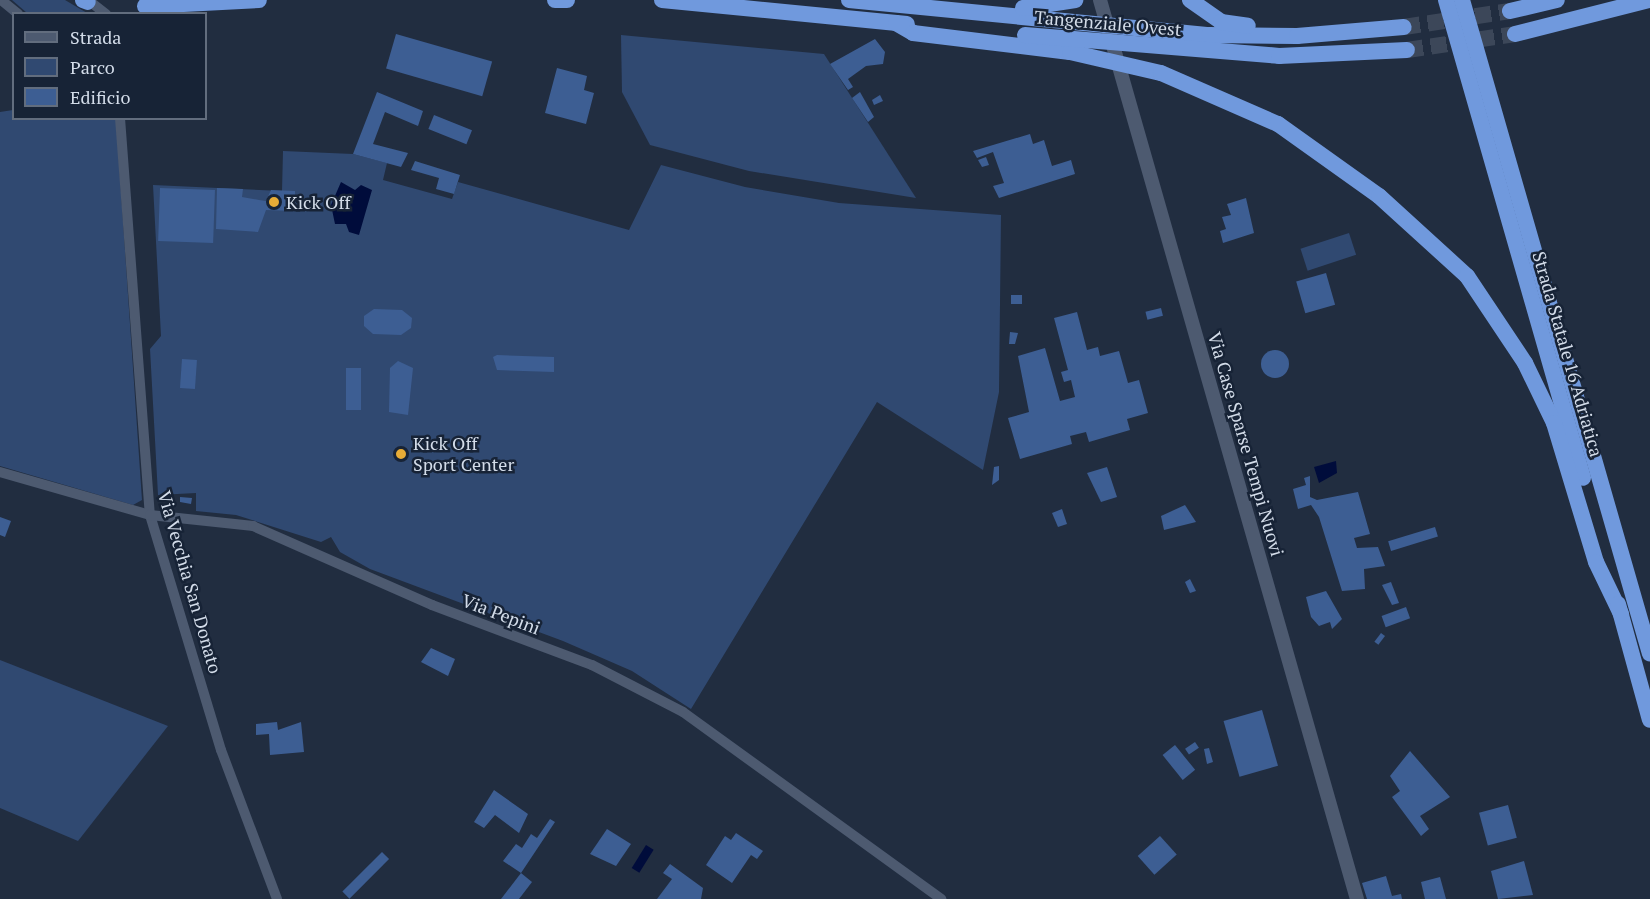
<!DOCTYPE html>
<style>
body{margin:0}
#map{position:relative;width:1650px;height:899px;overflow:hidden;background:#212d40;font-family:"PT Serif",serif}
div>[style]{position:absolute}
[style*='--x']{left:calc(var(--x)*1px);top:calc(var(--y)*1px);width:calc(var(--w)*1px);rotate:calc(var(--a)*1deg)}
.green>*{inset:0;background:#304971;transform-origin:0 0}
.water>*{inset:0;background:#000c3b;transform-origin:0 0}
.building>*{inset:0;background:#3d5e93;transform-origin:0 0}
.round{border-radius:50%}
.trunk-tunnel>*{height:16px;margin-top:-8px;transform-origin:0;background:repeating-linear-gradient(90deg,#3c4759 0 16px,transparent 0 24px)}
.minor>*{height:10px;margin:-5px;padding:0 5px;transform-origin:5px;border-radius:5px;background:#4d5a70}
.tertiary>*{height:14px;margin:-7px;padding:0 7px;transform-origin:7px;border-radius:7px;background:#4d5a70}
.trunk>*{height:16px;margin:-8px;padding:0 8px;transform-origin:8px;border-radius:8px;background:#7099dd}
.dots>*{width:16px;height:16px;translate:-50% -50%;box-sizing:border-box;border:3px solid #172336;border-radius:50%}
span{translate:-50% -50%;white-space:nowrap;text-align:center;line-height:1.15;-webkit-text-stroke:5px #172336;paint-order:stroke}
.street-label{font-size:18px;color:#d3dce9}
.poi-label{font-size:18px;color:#d3dce9}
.left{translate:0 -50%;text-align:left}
.legend{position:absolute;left:12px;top:12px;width:195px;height:108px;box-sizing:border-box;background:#172336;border:2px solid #626d7e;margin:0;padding:8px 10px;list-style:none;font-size:18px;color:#d3dce9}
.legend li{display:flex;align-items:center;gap:12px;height:30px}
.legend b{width:30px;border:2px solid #626d7e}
</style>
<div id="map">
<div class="green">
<div style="clip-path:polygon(12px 0,65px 0,87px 13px,27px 13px)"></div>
<div style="clip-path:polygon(621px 35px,824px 54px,916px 198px,749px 171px,650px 145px,622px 92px)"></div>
<div style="clip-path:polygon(13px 110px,14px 118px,116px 119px,142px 500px,133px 505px,0 466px,0 112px)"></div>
<div style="clip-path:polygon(283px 151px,353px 154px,387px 163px,383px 180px,452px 199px,458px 182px,629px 230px,661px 165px,745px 187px,839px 203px,1001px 215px,999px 392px,983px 470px,877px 402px,691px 709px,632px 671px,563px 641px,370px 569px,340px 552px,331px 537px,321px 542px,236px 515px,196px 511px,196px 493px,158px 495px,150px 349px,161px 336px,153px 185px,282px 191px)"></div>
<div style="left:1349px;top:233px;width:23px;height:51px;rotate:72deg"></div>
<div style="clip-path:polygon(0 660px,168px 726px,78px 841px,0 808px)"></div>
</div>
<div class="water">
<div style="clip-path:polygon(341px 182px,355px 190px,361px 185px,372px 190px,359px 235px,349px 232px,346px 224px,335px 224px,331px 205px)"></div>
<div style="clip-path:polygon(1336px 461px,1337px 473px,1319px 483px,1314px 467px)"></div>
<div style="left:646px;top:845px;width:9px;height:27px;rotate:32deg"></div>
</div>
<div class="building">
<div style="left:396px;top:34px;width:100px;height:36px;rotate:16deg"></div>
<div style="clip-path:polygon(875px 39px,885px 52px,883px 64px,866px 66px,848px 79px,853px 87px,848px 90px,830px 64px)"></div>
<div style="clip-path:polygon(557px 68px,587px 76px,584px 90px,594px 93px,586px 124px,545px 113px)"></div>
<div style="clip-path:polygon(377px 92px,423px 111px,418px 126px,385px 112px,373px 144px,408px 153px,401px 167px,353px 154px)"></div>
<div style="clip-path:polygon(860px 92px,874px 117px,868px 122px,852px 98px)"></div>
<div style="clip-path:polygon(880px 95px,883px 101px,874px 105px,872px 100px)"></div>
<div style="left:434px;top:115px;width:41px;height:15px;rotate:22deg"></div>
<div style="clip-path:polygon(1030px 134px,1033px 144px,1044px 140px,1052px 166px,1071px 160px,1075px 174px,999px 198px,993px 186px,1004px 183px,993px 152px,977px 158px,973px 151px)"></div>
<div style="clip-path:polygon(986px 157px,989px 165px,982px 167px,978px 160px)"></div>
<div style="clip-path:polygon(415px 161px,460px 175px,454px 194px,436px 189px,439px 178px,411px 170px)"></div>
<div style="left:160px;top:188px;width:55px;height:53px;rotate:2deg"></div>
<div style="clip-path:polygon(217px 188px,243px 189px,242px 197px,259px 200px,266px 201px,271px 190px,295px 191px,295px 211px,266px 210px,258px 232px,216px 229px)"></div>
<div style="clip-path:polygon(1246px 198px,1254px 233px,1223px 243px,1220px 231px,1226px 229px,1222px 217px,1231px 215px,1227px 204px)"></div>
<div style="left:1326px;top:273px;width:33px;height:31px;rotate:74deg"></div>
<div style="left:1011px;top:295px;width:11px;height:9px"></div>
<div style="left:1161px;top:308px;width:8px;height:16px;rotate:76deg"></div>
<div style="clip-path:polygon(374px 309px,402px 310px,412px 318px,411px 328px,401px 335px,373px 334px,364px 326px,364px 316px)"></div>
<div style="clip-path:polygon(1077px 312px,1087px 350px,1098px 347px,1100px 356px,1119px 351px,1128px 383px,1139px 380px,1148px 413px,1127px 419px,1130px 430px,1089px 442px,1086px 432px,1070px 436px,1072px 444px,1020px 459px,1008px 418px,1029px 412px,1018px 356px,1045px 348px,1060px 401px,1075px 397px,1071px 380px,1064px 382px,1061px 372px,1068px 370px,1054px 318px)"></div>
<div style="clip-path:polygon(1010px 332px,1018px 333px,1015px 344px,1009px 344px)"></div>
<div class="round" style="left:1261px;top:350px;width:28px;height:28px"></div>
<div style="clip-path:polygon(497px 355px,554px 357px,554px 372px,497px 370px,493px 357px)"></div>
<div style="left:182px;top:359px;width:15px;height:29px;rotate:4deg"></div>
<div style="clip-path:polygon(398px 361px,413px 368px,408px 415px,389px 412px,390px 368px)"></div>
<div style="left:346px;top:368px;width:15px;height:42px"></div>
<div style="clip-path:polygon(999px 466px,999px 480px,992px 485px,994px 467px)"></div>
<div style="clip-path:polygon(1107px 467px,1117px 497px,1101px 502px,1087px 473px)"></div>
<div style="clip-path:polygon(1310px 476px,1310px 497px,1317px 500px,1358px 492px,1370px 534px,1354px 538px,1357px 548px,1378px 547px,1385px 566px,1364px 569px,1365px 589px,1342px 591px,1319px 517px,1311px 505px,1298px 509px,1293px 489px,1306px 485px,1304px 478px)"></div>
<div style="clip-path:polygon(180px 497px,192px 498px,191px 504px,180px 502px)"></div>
<div style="clip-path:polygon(1185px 505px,1196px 522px,1164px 530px,1161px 516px)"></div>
<div style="clip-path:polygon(1062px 509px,1067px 524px,1058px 527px,1052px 513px)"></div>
<div style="clip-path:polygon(0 517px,11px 521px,5px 537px,0 535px)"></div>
<div style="left:1435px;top:527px;width:10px;height:49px;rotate:73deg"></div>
<div style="clip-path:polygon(1190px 579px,1196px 591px,1190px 593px,1185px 582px)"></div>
<div style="clip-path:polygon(1391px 582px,1399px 603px,1392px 605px,1382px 585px)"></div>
<div style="clip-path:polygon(1326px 591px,1342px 619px,1332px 629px,1330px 622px,1319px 626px,1311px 617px,1306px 597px)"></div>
<div style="left:1406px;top:607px;width:12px;height:26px;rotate:70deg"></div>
<div style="left:1381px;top:633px;width:5px;height:11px;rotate:37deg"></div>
<div style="clip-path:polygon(431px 648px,455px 659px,448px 676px,421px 662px)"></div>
<div style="left:1262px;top:710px;width:58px;height:40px;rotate:74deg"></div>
<div style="clip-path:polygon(277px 722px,278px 730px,301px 722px,304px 752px,270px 755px,269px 734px,256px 735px,256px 724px)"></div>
<div style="left:1195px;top:742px;width:7px;height:12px;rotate:56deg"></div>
<div style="left:1175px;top:745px;width:32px;height:16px;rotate:51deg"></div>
<div style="clip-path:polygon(1209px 748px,1213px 762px,1207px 764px,1204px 749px)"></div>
<div style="clip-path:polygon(1410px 751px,1450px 797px,1420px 816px,1429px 829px,1421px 836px,1392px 797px,1400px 791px,1390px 776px)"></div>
<div style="clip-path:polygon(494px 790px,528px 814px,519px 833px,495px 815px,484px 828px,474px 822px)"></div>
<div style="left:1508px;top:805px;width:34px;height:30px;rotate:75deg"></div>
<div style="clip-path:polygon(550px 819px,555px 822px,521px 873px,503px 861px,516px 844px,522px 848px,531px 834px,537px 838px)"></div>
<div style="clip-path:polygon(607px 829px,631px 844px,616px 866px,590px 854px)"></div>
<div style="clip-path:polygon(736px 833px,763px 851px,757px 859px,751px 855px,732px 883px,706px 865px,725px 836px,731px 840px)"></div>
<div style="left:1160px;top:836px;width:25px;height:30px;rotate:48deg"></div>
<div style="left:382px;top:852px;width:10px;height:56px;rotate:45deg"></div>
<div style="clip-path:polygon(1524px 861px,1533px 895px,1498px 899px,1491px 871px)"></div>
<div style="clip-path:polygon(670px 864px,703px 888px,701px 899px,657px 899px,672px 879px,663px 873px)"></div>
<div style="clip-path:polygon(521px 873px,532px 882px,519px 899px,501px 899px)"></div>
<div style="clip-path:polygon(1386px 876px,1392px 896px,1401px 894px,1402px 899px,1367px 899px,1362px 883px)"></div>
<div style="clip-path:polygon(1440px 877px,1446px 899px,1425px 899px,1421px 882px)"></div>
</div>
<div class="trunk-tunnel">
<div style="--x:1404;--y:27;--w:107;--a:-8.6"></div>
<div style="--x:1407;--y:50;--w:109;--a:-8.4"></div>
</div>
<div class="minor">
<div style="--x:1;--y:0;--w:22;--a:39"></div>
<div style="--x:88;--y:0;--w:23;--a:38"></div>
<div style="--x:120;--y:118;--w:398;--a:85.7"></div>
<div style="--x:150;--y:515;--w:245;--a:73.2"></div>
<div style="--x:221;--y:750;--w:159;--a:69.4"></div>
<div style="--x:0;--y:472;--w:156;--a:16"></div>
<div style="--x:150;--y:515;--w:104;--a:6.1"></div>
<div style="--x:253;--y:526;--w:196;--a:23.8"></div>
<div style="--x:432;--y:605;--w:171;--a:20.6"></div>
<div style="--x:592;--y:665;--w:102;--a:27.3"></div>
<div style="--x:683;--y:712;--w:319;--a:35.9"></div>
</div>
<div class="tertiary">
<div style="--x:1100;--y:0;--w:935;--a:74.05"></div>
</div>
<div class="trunk">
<div style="--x:83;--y:0;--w:5;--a:22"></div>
<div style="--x:555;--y:0;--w:12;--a:0"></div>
<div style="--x:662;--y:0;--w:246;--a:5.6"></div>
<div style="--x:849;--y:0;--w:362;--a:5.6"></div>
<div style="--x:1209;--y:35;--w:88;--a:0.7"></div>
<div style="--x:1297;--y:36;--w:107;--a:-4.8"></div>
<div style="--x:1190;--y:0;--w:38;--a:35"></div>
<div style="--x:1221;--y:22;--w:27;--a:8"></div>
<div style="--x:1446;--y:0;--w:497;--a:74"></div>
<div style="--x:1462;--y:0;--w:680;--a:73.96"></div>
<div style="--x:145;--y:6;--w:114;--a:-3"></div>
<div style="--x:1023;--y:8;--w:53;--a:-8.7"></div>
<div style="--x:1510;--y:11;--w:48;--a:-13.2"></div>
<div style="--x:896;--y:23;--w:20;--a:30"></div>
<div style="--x:913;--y:33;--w:158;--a:6.9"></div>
<div style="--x:1070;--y:52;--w:93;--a:13"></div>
<div style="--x:1161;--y:73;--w:128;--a:23.6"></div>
<div style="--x:1278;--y:124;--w:124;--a:35.5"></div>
<div style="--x:1379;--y:196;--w:119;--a:42.3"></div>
<div style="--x:1467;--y:276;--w:105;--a:56.3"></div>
<div style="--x:1525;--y:363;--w:67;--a:64.2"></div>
<div style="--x:1554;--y:423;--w:145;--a:73.2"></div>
<div style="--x:1596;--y:562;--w:58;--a:64.3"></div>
<div style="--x:1515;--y:34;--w:138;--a:-14.2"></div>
<div style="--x:1025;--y:35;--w:255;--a:4.7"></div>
<div style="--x:1279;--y:56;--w:128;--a:-2.7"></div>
<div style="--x:1618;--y:604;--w:120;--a:74.6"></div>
</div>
<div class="dots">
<div style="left:274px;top:202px;background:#e7ac37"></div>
<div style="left:401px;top:454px;background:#e7ac37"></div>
</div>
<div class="street-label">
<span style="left:1108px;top:23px;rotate:5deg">Tangenziale Ovest</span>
<span style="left:1568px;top:354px;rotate:74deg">Strada Statale 16 Adriatica</span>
<span style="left:1246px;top:444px;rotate:74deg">Via Case Sparse Tempi Nuovi</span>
<span style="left:190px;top:582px;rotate:74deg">Via Vecchia San Donato</span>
<span style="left:501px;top:614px;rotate:21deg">Via Pepini</span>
</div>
<div class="poi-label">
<span class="left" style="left:286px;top:202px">Kick Off</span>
<span class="left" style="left:413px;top:454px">Kick Off<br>Sport Center</span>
</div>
<ul class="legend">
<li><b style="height:8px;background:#4d5a70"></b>Strada</li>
<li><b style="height:16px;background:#304971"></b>Parco</li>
<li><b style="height:16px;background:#3d5e93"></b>Edificio</li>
</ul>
</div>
